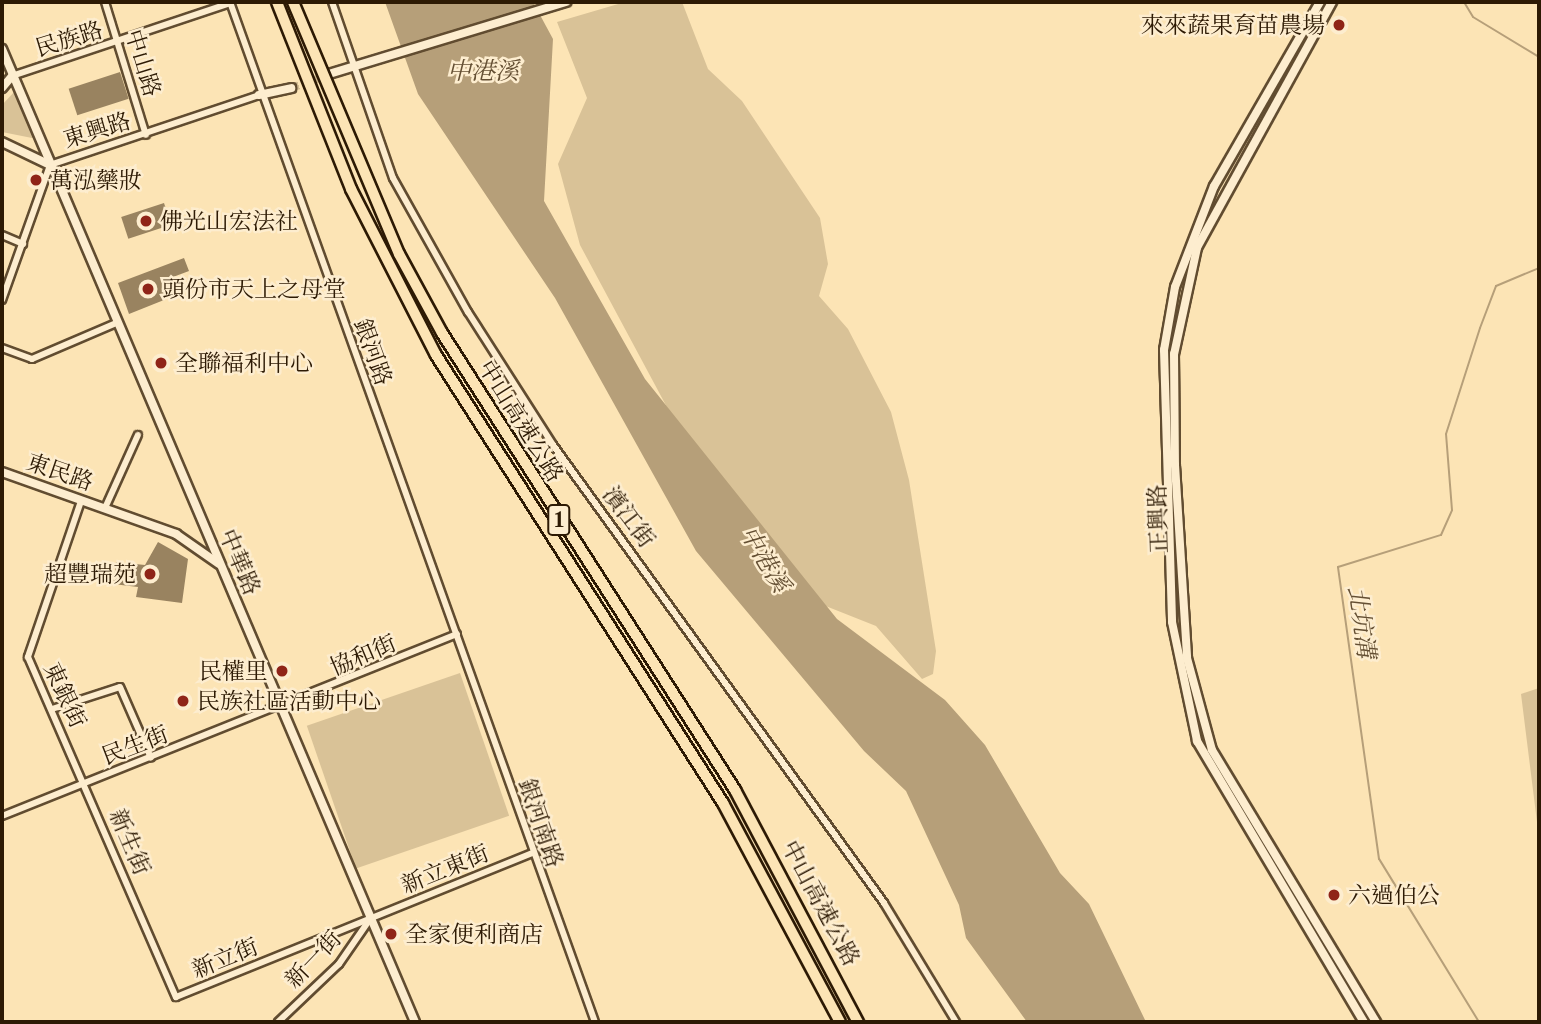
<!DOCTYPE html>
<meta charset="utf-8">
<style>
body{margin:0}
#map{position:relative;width:1541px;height:1024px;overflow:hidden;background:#fce4b5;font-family:"Libre Caslon Text","Noto Serif TC",serif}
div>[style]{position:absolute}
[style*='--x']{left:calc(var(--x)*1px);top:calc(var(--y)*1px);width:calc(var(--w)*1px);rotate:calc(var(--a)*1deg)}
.green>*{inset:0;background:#d9c297;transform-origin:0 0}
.water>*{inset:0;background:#b69f79}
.stream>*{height:2px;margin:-1px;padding:0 1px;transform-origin:1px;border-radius:1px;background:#b69f79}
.building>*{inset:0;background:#998360;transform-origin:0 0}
.secondary-tunnel>*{height:8px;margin-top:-4px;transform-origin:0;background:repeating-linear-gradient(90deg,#d3bc92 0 8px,transparent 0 12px)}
.roads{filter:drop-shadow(2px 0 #614c30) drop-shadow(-2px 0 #614c30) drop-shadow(0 2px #614c30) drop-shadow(0 -2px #614c30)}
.street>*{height:6px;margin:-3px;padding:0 3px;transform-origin:3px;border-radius:3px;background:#fdedcf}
.secondary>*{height:8px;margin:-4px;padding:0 4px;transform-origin:4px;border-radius:4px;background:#fdedcf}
.bridges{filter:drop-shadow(2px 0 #2d1a04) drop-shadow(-2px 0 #2d1a04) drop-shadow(0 2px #2d1a04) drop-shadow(0 -2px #2d1a04)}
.highway-bridge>*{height:10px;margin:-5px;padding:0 5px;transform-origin:5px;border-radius:5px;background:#fce4b5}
.dots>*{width:19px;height:19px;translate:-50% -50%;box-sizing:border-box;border:4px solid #fdedcf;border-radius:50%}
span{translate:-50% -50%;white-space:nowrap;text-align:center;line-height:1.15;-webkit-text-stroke:5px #fdedcf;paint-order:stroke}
.shield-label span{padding:2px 5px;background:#fdedcf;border:2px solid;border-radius:5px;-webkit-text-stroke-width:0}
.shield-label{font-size:21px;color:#2d1a04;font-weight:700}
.poi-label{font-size:23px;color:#2d1a04}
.right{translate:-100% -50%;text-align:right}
.left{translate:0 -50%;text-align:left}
.street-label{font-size:23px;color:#2d1a04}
.water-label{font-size:24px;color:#644f33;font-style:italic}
.frame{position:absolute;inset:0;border:4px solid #2d1a04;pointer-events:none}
</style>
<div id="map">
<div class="green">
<div style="clip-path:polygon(625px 2px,682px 2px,708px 69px,742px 101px,820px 218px,828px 264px,819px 296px,848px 329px,891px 412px,909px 480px,936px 651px,933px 674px,922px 679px,876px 626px,813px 601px,669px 411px,580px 245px,558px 164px,587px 98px,557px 22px)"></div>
<div style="clip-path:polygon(15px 91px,37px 139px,2px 132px,2px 105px)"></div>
<div style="left:460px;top:673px;width:151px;height:162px;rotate:71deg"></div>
<div style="clip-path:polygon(1539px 688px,1539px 838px,1521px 694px)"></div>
</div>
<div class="water">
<div style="clip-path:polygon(385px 2px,533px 2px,553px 39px,544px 201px,645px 379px,837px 619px,945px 700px,985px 745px,1060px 873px,1089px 904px,1146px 1022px,1027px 1022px,966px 938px,959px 905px,906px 791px,864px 751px,696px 551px,555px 298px,418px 94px)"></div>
</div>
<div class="stream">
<div style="--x:1464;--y:2;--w:17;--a:59"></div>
<div style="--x:1473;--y:17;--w:77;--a:31.2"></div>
<div style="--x:1479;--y:1022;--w:191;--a:-121.5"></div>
<div style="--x:1379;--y:859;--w:295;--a:-98"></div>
<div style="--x:1338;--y:567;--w:108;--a:-17.3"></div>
<div style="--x:1441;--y:535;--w:27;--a:-66"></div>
<div style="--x:1452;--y:510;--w:76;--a:-94.5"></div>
<div style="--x:1446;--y:434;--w:111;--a:-72.2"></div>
<div style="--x:1480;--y:328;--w:45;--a:-69.1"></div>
<div style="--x:1496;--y:286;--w:47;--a:-22.7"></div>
</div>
<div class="building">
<div style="left:120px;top:72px;width:28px;height:54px;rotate:72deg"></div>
<div style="left:164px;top:203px;width:23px;height:45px;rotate:72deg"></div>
<div style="clip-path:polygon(184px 258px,189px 271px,173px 277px,179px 294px,129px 314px,118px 283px)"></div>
<div style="clip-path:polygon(158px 542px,188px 559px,182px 603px,136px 597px,138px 587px,113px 584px,116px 562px,145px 565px)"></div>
</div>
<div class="secondary-tunnel">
<div style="--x:291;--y:88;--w:39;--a:-19"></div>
</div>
<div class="roads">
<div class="street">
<div style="--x:105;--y:2;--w:139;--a:72.9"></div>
<div style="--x:230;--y:2;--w:1083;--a:70.31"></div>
<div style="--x:332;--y:2;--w:186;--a:70.9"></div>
<div style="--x:393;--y:178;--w:154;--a:60.8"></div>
<div style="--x:468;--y:312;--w:158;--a:57.4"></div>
<div style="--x:553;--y:445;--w:565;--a:54.14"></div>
<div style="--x:884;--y:903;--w:139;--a:58.8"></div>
<div style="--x:12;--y:76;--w:230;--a:-18.5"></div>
<div style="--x:2;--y:235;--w:23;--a:23"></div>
<div style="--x:2;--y:300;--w:143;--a:-70.4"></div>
<div style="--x:50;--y:165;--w:220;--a:-18.5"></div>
<div style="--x:2;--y:348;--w:32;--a:20"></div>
<div style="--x:32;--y:359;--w:91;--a:-23.2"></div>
<div style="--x:81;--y:501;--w:165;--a:108.8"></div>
<div style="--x:28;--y:657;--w:371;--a:66.5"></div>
<div style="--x:176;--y:997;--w:385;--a:-22"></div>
<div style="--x:105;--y:508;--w:80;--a:-65.7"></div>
<div style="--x:52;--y:709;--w:71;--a:-17.9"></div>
<div style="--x:120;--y:687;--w:77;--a:66.4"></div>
<div style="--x:2;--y:816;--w:490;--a:-21.8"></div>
<div style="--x:278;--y:1022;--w:84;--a:-43.6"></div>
<div style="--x:339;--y:964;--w:55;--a:-55.4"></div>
</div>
<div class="secondary">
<div style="--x:1320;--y:2;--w:212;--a:119.9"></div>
<div style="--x:1214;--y:186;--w:108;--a:111.1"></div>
<div style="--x:1175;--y:287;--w:64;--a:99.9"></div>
<div style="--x:1164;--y:350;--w:272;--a:88.3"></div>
<div style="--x:1172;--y:622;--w:122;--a:78.1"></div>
<div style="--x:1197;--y:741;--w:327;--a:59.3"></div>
<div style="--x:1332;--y:2;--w:281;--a:118.8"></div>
<div style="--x:1197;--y:248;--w:108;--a:102.2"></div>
<div style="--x:1174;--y:354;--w:111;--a:89.5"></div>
<div style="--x:1175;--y:465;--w:193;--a:86.4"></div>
<div style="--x:1187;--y:658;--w:95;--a:74.8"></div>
<div style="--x:1212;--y:750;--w:318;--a:58.9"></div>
<div style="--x:2;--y:49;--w:1057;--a:67"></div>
<div style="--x:329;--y:74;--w:248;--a:-16.9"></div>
<div style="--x:2;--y:88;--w:16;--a:-50"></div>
<div style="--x:259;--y:95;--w:33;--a:-12"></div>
<div style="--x:2;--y:142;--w:53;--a:25.6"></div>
<div style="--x:2;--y:472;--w:185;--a:19.6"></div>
<div style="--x:176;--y:534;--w:52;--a:34.9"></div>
</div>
</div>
<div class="bridges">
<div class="highway-bridge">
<div style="--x:277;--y:2;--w:201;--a:68.4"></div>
<div style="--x:351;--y:189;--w:186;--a:62.9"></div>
<div style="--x:436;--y:355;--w:532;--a:57.36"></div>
<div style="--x:723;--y:803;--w:248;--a:61.9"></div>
<div style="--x:293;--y:2;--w:273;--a:67.2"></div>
<div style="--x:399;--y:254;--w:90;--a:61.4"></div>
<div style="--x:442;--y:333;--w:543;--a:57.33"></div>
<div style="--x:735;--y:790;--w:263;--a:62.1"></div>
</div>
</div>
<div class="dots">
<div style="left:1339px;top:25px;background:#8f2418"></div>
<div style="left:36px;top:180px;background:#8f2418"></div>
<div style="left:146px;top:221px;background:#8f2418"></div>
<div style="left:148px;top:289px;background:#8f2418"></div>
<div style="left:161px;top:363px;background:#8f2418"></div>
<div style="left:150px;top:574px;background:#8f2418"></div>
<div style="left:282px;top:671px;background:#8f2418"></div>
<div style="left:183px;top:701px;background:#8f2418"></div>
<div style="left:1334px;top:895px;background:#8f2418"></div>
<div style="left:391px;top:934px;background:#8f2418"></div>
</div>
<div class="shield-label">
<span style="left:559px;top:520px">1</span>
</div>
<div class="poi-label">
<span class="right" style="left:1325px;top:25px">來來蔬果育苗農場</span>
<span class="left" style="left:50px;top:180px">萬泓藥妝</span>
<span class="left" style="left:160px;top:221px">佛光山宏法社</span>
<span class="left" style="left:162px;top:289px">頭份市天上之母堂</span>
<span class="left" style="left:175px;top:363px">全聯福利中心</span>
<span class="right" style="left:136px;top:574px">超豐瑞苑</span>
<span class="right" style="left:268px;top:671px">民權里</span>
<span class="left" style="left:197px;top:701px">民族社區活動中心</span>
<span class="left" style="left:1348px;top:895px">六過伯公</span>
<span class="left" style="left:405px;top:934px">全家便利商店</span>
</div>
<div class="street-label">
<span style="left:69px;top:39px;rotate:-17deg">民族路</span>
<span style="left:143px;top:63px;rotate:73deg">中山路</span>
<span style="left:97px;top:130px;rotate:-17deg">東興路</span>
<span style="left:373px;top:352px;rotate:70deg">銀河路</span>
<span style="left:521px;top:421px;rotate:58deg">中山高速公路</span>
<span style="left:60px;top:472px;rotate:19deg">東民路</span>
<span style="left:629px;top:517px;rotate:53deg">濱江街</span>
<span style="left:1158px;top:519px;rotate:-92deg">正興路</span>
<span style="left:240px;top:562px;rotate:67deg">中華路</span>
<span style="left:363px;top:655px;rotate:-23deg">協和街</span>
<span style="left:65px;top:695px;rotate:65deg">東銀街</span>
<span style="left:135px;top:745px;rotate:-21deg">民生街</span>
<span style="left:541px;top:823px;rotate:71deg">銀河南路</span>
<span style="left:130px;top:842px;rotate:67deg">新生街</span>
<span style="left:445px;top:869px;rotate:-22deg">新立東街</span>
<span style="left:821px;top:903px;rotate:62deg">中山高速公路</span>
<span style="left:225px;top:958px;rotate:-22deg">新立街</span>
<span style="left:313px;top:959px;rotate:-46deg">新一街</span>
</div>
<div class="water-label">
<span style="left:483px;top:71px">中港溪</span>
<span style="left:765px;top:559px;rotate:59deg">中港溪</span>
<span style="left:1362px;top:622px;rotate:82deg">北坑溝</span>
</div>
<div class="frame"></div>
</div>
